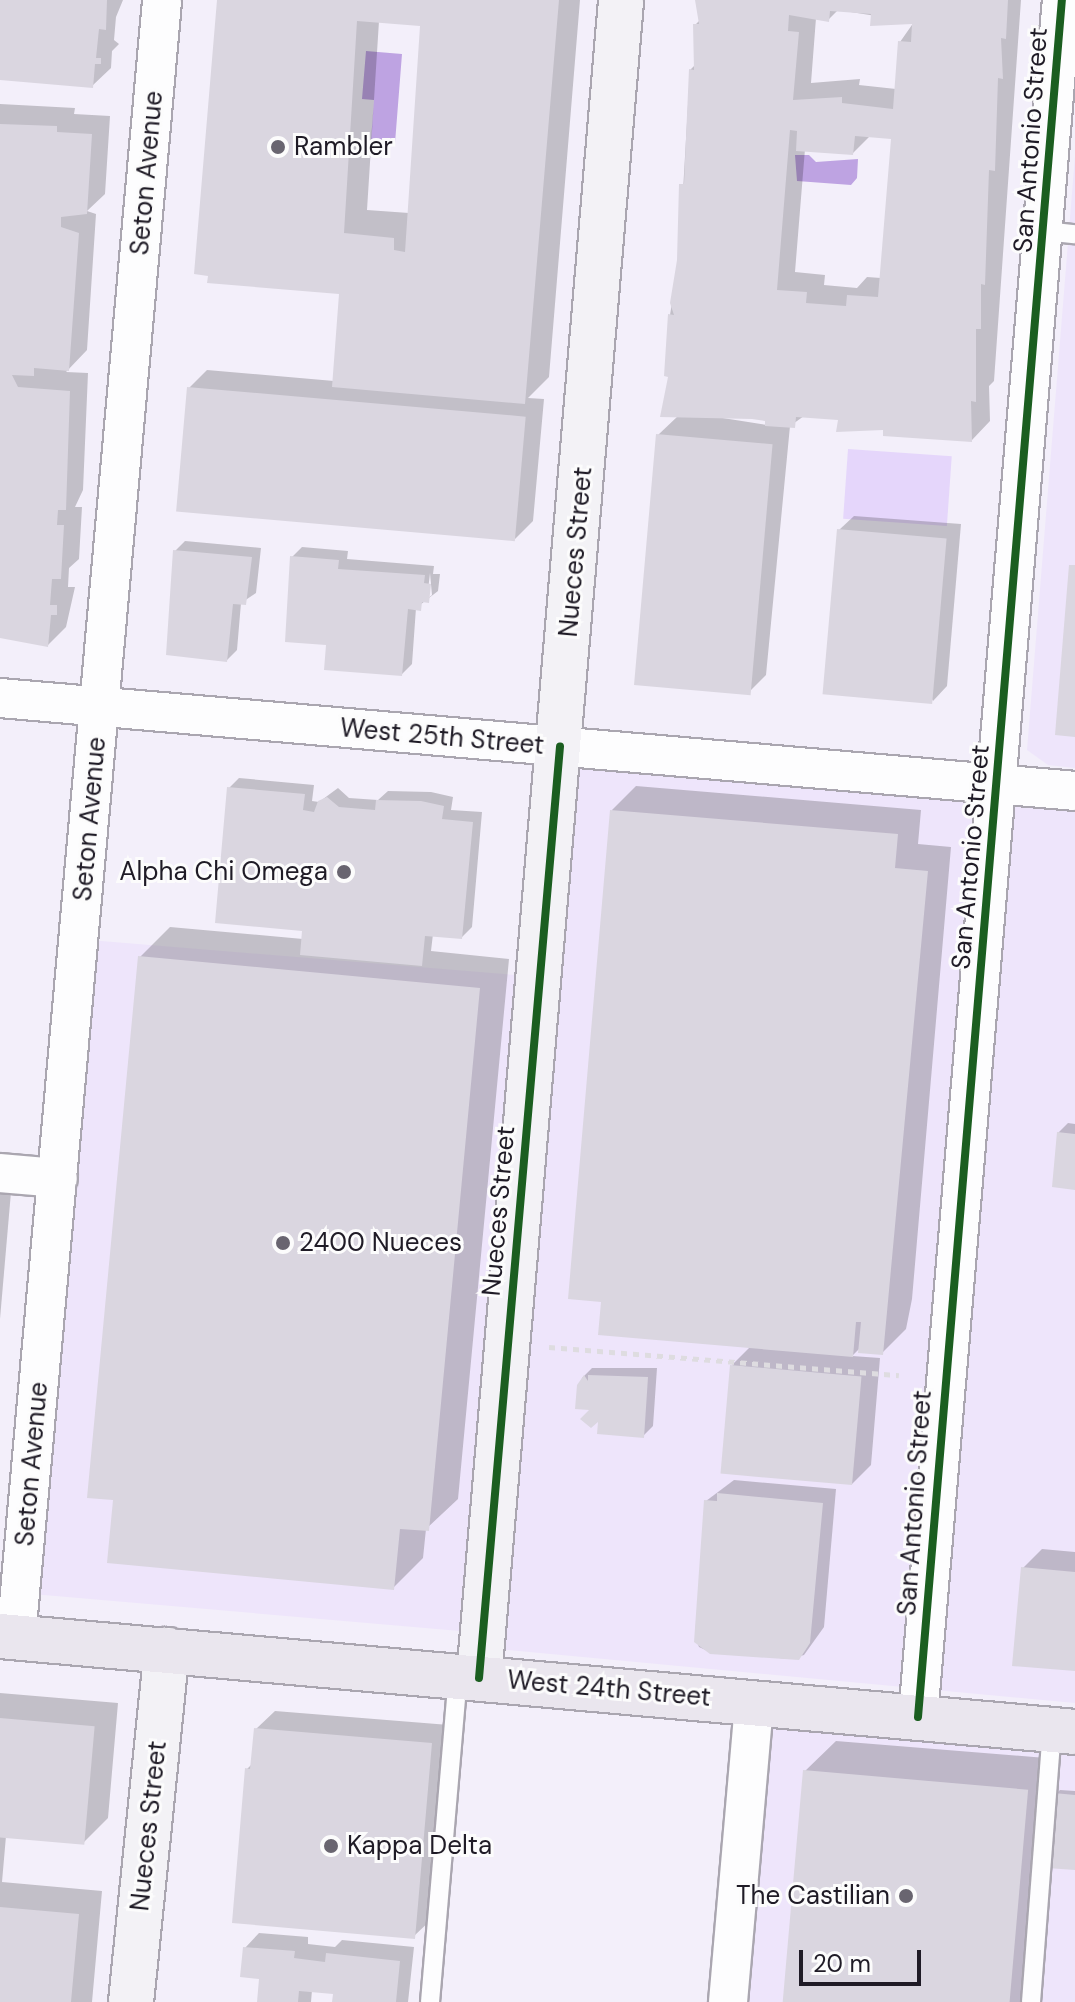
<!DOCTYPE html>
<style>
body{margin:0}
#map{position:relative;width:1075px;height:2002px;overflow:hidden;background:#f3effa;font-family:"DM Sans",sans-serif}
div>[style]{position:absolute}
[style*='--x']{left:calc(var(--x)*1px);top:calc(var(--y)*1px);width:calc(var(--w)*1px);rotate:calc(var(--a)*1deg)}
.built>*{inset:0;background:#eee5fb}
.green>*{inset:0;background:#e5d6fb;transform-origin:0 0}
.water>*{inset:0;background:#bea3e2}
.shadow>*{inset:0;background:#0003}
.building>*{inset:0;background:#dad6e0;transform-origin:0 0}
.path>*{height:5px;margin-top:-2.5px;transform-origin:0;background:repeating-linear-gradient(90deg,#dedce0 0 6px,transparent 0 12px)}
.roads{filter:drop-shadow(2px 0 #aaa6b0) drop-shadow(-2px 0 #aaa6b0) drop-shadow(0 2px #aaa6b0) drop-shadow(0 -2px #aaa6b0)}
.lane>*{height:18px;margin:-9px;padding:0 9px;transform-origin:9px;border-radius:9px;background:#fdfdfe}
.street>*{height:38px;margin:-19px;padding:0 19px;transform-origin:19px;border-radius:19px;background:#fdfdfe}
.secondary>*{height:44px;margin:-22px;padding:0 22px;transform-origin:22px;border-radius:22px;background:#f3f2f6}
.primary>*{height:44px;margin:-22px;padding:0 22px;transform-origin:22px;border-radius:22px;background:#eae6ee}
.cycleway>*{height:8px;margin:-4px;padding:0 4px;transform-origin:4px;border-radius:4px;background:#1b5e20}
.dots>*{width:22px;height:22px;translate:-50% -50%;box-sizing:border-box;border:4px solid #fcfcfc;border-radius:50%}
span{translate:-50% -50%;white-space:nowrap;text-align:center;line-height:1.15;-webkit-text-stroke:6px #fcfcfc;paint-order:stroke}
.street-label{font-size:26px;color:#1f1b26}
.poi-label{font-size:26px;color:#1f1b26}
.left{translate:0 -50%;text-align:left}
.right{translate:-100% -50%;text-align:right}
.scale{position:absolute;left:799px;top:1950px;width:122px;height:36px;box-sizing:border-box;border:4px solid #1f1b26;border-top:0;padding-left:10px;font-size:24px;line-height:28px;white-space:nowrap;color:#1f1b26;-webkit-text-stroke:6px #fcfcfc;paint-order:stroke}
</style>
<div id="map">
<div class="built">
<div style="clip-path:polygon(1075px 156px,1075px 768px,1048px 765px,1027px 750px)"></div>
<div style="clip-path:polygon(560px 747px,1075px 806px,1075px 1703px,487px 1648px,483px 1633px,32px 1594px,89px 940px,539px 977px)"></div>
<div style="clip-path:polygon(769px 1724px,1075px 1753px,1075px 2002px,746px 2002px)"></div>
</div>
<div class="green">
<div style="left:848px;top:449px;width:104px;height:70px;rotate:4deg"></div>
</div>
<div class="water">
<div style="clip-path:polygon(366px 51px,402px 54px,395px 143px,371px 140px,374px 100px,362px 99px)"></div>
<div style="clip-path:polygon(795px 155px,809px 155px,816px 162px,858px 159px,857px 178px,851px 185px,797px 181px)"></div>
</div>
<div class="shadow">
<div style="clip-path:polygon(0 0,123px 0,116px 17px,114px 40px,119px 44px,112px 51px,111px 68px,92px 86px,0 78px)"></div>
<div style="clip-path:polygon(evenodd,219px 0,580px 0,549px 377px,528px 398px,544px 399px,533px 521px,515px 539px,189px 388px,207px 370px,334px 381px,342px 292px,219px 0,379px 21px,422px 24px,409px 213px,367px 210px,379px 21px)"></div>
<div style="clip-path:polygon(evenodd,697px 0,1021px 0,994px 381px,989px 386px,990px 421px,972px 440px,840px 418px,804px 416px,790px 426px,766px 675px,748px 693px,658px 435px,678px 416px,670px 375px,670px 315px,679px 260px,690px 70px,696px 64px,695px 25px,701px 19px,697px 0,838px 10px,914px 22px,900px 42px,896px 89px,859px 85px,860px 79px,811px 83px,816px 18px,828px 20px,838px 10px,697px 0,870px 136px,893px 137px,881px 278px,867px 277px,857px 288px,824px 285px,825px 275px,795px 272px,805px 149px,853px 153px,870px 136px,697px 0,710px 416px,767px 419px,767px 425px,710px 416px)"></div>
<div style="clip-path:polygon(0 104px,75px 108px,74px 114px,110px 116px,105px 194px,87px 211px,96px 214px,87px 350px,66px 372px,88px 373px,83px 490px,75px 507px,82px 507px,79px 559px,69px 568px,68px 587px,75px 587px,66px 627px,48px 645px,0 636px)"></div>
<div style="clip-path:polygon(854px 516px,961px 524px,947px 686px,933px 701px,839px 530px)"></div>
<div style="clip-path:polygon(185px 541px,261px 548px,256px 593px,241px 603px,237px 650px,227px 660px,175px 551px)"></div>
<div style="clip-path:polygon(evenodd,302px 547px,348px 551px,347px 559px,434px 566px,433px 574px,440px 574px,438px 591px,416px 608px,412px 664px,402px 674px,328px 643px,292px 557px,302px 547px,430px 573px,432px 595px,427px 599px,430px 573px)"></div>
<div style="clip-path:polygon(239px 778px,314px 785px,312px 801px,319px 802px,338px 788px,349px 798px,378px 800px,388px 791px,431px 792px,453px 797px,451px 810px,482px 812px,472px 927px,462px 937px,433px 934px,431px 951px,509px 959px,458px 1499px,426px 1529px,423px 1558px,393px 1588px,115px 1498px,140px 957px,170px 927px,303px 939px,304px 929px,229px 788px)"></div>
<div style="clip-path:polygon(636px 786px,921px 810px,918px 844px,951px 847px,912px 1299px,906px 1329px,882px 1353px,861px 1347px,852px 1356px,880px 1358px,871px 1465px,852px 1484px,732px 1365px,751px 1346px,612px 810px)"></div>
<div style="clip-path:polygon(1068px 1123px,1075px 1124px,1075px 1188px,1058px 1133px)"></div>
<div style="clip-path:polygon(0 1191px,11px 1192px,0 1319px)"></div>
<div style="clip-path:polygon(592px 1368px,657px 1368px,653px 1426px,643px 1436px,594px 1408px,577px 1407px,582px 1378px)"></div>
<div style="clip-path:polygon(734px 1480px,836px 1489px,824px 1627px,804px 1655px,790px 1659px,710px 1652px,699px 1647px,695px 1636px,706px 1501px)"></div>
<div style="clip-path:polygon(1042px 1549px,1075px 1552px,1075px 1669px,1023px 1568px)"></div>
<div style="clip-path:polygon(0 1693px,118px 1703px,108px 1818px,84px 1842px,6px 1836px,2px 1882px,102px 1891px,92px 2002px,0 2002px)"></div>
<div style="clip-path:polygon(275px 1711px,449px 1725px,433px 1918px,414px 1936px,247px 1769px,253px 1763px,256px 1729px)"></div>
<div style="clip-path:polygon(836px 1741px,1058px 1759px,1055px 1795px,1060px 1790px,1075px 1791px,1075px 1868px,1049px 1866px,1037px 2002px,785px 2002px,805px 1771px)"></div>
<div style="clip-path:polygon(259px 1933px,308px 1937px,308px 1944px,335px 1947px,342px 1940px,414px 1947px,408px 2002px,334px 2002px,335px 1992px,312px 1990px,311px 2002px,259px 2002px,261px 1977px,245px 1948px)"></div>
</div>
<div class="building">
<div style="clip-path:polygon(0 0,107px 0,106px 30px,99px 29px,96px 58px,101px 58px,101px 64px,95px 64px,93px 88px,0 80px)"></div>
<div style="clip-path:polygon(evenodd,217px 0,559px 0,525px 404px,332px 387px,339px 294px,207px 283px,208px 276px,194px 274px,217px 0,357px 21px,420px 26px,405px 252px,394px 250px,394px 238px,344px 233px,357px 21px)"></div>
<div style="clip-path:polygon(evenodd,695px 0,1008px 0,1006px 39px,1001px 38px,1003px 79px,998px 78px,995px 171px,989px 170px,985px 285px,981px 284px,981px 329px,976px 329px,976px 402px,971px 401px,972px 442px,883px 436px,883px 430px,836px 432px,838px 420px,796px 417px,795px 428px,765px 426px,765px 421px,752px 419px,660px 417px,668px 377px,664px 376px,668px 314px,674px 315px,670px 303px,677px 260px,679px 184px,684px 184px,689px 69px,694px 70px,693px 24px,699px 24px,695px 0,830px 11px,871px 14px,870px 26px,912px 24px,911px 42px,898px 41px,893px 109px,842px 103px,842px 97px,793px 100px,799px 32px,788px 31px,789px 15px,829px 22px,830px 11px,695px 0,790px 130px,797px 131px,796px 151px,853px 155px,855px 136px,891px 139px,878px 297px,847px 295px,846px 306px,806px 303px,807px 292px,777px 290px,790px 130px)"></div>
<div style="clip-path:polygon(0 124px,57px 126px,57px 132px,92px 134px,87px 214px,61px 217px,61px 227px,79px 233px,69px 371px,34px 368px,34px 376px,12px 375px,18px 387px,70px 391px,66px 510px,58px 510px,57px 525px,64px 525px,61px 579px,52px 579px,50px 605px,57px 605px,57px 615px,51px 615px,48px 647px,0 638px)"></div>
<div style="left:187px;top:387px;width:340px;height:125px;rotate:5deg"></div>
<div style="left:656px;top:434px;width:117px;height:252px;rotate:5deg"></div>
<div style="left:837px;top:529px;width:110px;height:166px;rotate:5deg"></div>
<div style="clip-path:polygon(173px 550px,252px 557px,246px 605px,233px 604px,227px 662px,166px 655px)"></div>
<div style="clip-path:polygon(290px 556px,339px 560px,338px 569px,425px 575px,424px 583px,431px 584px,429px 603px,422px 602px,421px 611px,408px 609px,402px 676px,324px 670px,326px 645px,285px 642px)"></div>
<div style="clip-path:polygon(1069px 565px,1075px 565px,1075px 737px,1055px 735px)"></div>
<div style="clip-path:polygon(227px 787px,305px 794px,303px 810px,314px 812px,318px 801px,327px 797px,339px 807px,375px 810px,376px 800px,421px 801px,444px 806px,442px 819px,473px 822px,462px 939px,425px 936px,422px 966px,300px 955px,302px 931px,215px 923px)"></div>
<div style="clip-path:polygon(610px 810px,898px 834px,895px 868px,928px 871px,883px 1355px,858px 1353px,861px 1322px,856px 1322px,853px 1357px,598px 1335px,601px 1302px,568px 1299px)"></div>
<div style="clip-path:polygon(138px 956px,480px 988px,429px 1531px,400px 1529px,394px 1590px,107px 1563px,113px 1500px,87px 1498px)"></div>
<div style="clip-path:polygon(1057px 1132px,1075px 1134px,1075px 1190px,1052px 1187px)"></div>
<div style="left:730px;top:1365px;width:132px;height:109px;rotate:5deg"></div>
<div style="clip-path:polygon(584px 1375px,588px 1381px,588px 1375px,648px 1377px,644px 1438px,597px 1434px,598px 1422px,591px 1428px,580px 1419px,589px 1410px,575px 1409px,577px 1385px)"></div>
<div style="clip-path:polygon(717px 1493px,823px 1503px,810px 1643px,799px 1660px,710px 1654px,694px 1642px,704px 1500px,717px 1501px)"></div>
<div style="clip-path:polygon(1021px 1567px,1075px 1572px,1075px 1671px,1012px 1666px)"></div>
<div style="left:0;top:1718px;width:95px;height:119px;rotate:5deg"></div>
<div style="clip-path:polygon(254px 1728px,432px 1743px,415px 1939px,232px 1923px,245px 1768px,250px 1769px)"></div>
<div style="left:803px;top:1770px;width:226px;height:233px;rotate:5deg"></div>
<div style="clip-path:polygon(1054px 1793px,1075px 1795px,1075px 1870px,1047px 1868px)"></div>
<div style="clip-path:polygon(0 1907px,79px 1914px,71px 2002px,0 2002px)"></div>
<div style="clip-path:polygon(243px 1947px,295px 1951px,294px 1958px,325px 1962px,326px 1953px,400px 1961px,396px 2002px,332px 2002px,333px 1994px,299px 1991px,298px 2002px,257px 2002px,259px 1979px,240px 1977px)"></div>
</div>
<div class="path">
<div style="--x:549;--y:1347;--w:351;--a:4.6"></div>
</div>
<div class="roads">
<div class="lane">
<div style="--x:1044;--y:231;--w:31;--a:6"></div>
<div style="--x:430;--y:2002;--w:327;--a:-85.1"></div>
<div style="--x:1031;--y:2002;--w:273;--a:-85.6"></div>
</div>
<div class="street">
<div style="--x:0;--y:698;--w:1079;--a:4.94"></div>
<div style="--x:0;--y:1173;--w:58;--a:4.9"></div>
<div style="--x:16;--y:1637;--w:1643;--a:-84.9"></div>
<div style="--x:918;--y:1717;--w:1723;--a:-85.21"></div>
<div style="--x:728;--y:2002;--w:301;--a:-85"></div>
</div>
<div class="secondary">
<div style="--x:479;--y:1678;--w:1684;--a:-85.16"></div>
<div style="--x:131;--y:2002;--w:354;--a:-84.2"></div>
</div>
<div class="primary">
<div style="--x:0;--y:1636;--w:1079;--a:5.1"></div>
</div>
</div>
<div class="cycleway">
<div style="--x:479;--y:1678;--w:935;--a:-85.03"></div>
<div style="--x:918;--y:1717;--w:1723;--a:-85.21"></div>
</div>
<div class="dots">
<div style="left:278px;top:147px;background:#696570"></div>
<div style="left:344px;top:872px;background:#696570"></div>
<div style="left:283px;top:1243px;background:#696570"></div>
<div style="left:331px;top:1846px;background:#696570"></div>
<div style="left:906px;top:1896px;background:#696570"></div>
</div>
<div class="street-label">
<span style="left:1031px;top:140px;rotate:-86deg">San Antonio Street</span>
<span style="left:147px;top:173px;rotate:-85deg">Seton Avenue</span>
<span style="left:576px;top:552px;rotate:-85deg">Nueces Street</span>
<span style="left:442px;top:737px;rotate:5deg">West 25th Street</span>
<span style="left:90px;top:819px;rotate:-85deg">Seton Avenue</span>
<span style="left:971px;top:857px;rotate:-85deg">San Antonio Street</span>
<span style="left:499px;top:1211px;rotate:-85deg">Nueces Street</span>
<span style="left:32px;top:1464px;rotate:-85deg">Seton Avenue</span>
<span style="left:915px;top:1503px;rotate:-86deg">San Antonio Street</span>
<span style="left:609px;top:1689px;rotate:5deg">West 24th Street</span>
<span style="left:149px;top:1826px;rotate:-84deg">Nueces Street</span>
</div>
<div class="poi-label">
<span class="left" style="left:294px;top:147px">Rambler</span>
<span class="right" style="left:328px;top:872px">Alpha Chi Omega</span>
<span class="left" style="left:299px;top:1243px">2400 Nueces</span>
<span class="left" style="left:347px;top:1846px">Kappa Delta</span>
<span class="right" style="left:890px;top:1896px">The Castilian</span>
</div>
<div class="scale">20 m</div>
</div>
